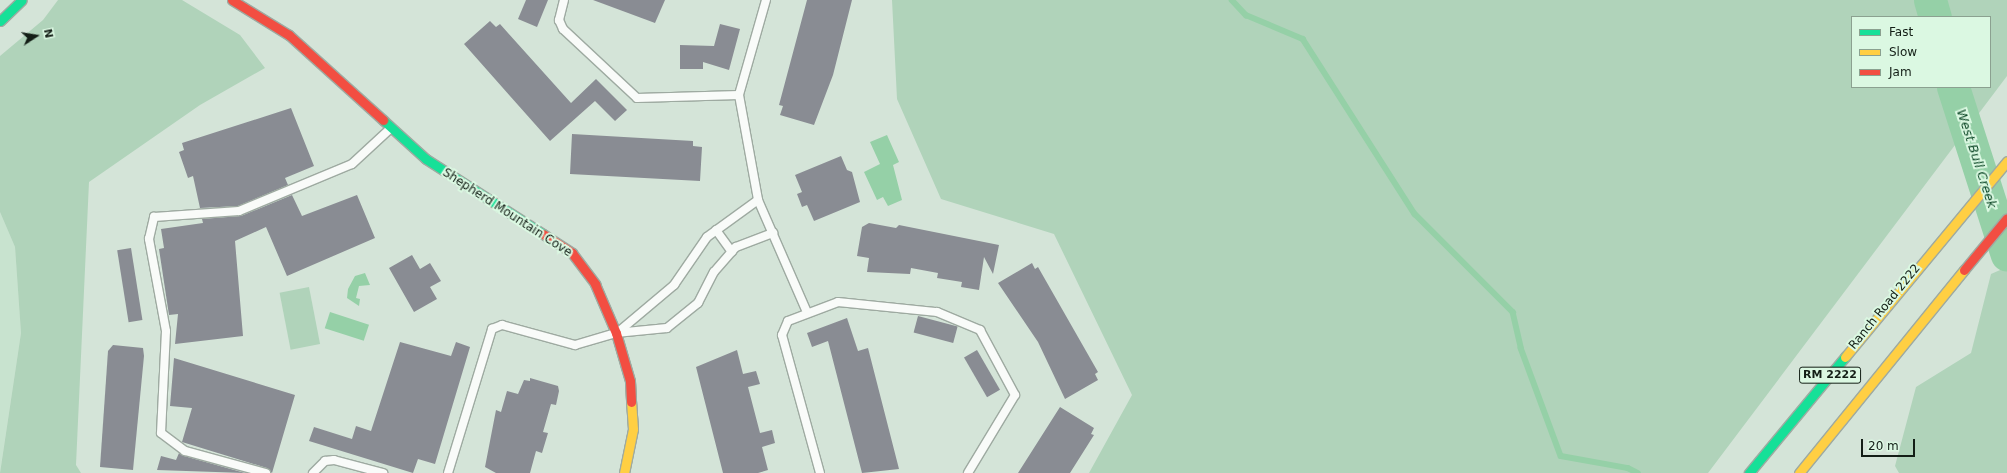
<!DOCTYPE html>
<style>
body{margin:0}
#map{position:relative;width:2007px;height:473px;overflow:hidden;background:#d4e4d8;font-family:"DejaVu Sans",sans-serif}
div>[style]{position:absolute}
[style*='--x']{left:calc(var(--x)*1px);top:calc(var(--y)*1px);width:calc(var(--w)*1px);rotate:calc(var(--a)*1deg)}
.built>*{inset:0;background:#c8e3cf}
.green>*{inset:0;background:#b0d3ba;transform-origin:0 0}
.water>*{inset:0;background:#95d0a7;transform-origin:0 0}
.stream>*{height:5.5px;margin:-2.75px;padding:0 2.75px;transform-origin:2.75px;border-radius:2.75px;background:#95d0a7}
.river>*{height:33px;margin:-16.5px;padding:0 16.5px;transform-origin:16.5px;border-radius:16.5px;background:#95d0a7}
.building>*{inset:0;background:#898c93;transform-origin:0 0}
.roads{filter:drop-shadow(1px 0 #9eaaa1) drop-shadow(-1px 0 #9eaaa1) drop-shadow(0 1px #9eaaa1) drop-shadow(0 -1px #9eaaa1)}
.lane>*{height:8px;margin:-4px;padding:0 4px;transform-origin:4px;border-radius:4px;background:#f9fbf9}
.fast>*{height:9px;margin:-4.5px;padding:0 4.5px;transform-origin:4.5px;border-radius:4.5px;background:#16e098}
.slow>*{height:9px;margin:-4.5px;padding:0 4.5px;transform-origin:4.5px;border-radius:4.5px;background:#ffcf43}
.jam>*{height:9px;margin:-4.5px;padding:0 4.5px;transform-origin:4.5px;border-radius:4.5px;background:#f24e42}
span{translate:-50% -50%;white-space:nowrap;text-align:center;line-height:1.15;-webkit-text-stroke:4px #dbf8e2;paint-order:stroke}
.shield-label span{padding:1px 3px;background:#dbf8e2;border:1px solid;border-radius:3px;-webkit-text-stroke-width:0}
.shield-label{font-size:11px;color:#131e16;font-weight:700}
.street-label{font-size:12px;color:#131e16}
.water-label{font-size:13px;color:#0c4726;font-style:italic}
.legend{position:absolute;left:1851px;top:16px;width:140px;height:72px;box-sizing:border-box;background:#dbf8e2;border:1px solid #8ba190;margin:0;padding:5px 7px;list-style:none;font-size:12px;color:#131e16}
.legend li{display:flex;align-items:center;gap:8px;height:20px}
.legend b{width:20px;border:1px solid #8ba190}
.north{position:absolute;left:16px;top:16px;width:40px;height:40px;-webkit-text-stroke:3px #dbf8e2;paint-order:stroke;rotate:78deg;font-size:11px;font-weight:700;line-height:16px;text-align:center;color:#131e16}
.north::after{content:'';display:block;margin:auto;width:14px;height:18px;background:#131e16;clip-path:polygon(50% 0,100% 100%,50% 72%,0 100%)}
.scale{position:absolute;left:1861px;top:439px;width:54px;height:18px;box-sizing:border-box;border:2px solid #131e16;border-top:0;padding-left:5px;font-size:12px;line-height:14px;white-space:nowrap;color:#131e16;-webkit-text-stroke:3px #dbf8e2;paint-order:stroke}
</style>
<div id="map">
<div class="built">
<div style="clip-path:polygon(0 212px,15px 247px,21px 333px,0 472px)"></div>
</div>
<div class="green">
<div style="clip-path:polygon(58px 0,182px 0,240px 35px,265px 68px,200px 105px,89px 182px,76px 465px,81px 473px,0 473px,21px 333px,15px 247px,0 212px,0 56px,43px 20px)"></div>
<div style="clip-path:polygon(evenodd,892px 0,2007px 0,2007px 76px,1708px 473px,1089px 473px,1132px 395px,1054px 234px,941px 199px,897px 99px,892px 0,1852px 17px,1990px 17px,1990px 87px,1852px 87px,1852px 17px)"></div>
<div style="clip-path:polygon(2007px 267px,2007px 473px,1899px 473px,1895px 466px,1916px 387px,1971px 353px,1991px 274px)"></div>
<div style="left:309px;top:287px;width:58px;height:30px;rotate:79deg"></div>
</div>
<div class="water">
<div style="clip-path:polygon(887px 135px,899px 162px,893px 165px,902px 200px,888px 206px,883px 197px,877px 200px,864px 172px,880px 164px,870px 142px)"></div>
<div style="clip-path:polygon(365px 273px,370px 285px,359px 286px,356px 298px,360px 299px,359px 306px,347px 298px,348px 289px,355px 276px)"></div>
<div style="left:330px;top:312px;width:41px;height:17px;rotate:18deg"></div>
</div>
<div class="stream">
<div style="--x:1232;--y:0;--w:21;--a:47"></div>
<div style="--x:1246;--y:15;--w:62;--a:22.8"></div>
<div style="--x:1303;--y:39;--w:208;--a:57.4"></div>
<div style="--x:1415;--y:214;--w:139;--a:45"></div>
<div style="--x:1513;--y:312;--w:37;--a:77"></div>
<div style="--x:1521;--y:348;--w:115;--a:69.7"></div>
<div style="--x:1561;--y:456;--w:68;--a:10.2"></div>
<div style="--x:1628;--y:468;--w:11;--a:27"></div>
</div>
<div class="river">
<div style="--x:1930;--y:0;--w:18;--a:74"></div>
<div style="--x:1953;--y:87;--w:176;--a:72.2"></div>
</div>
<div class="building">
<div style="clip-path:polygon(526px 0,548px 0,537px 27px,518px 19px)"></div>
<div style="clip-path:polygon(593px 0,665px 0,655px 23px)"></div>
<div style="clip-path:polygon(807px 0,852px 0,833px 75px,814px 125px,780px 115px,783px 106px,779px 105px)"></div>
<div style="clip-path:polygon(490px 21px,496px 27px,500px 24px,571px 103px,596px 79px,627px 110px,615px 121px,595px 101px,550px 141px,464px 44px)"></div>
<div style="clip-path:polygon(720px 24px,740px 29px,729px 70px,703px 62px,703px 69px,680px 69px,680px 45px,714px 46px)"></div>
<div style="clip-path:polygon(291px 108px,314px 166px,285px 178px,288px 185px,238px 206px,200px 208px,193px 176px,188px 178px,179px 152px,184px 150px,182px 143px)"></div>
<div style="clip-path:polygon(572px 134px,693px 141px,693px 146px,702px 147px,700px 181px,570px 174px)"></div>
<div style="clip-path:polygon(841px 156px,847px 170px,852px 172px,860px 202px,814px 221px,807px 205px,802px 207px,797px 194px,802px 192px,795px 175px)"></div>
<div style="clip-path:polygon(292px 195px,302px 216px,357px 195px,375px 238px,287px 276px,266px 227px,235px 241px,243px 336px,175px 344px,178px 314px,169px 315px,159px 249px,164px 248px,161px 229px,203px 223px,202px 219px,241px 216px)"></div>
<div style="clip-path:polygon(869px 223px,896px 228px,899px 225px,999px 245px,993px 274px,984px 257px,979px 290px,961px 287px,962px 282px,937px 278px,938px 273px,911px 268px,910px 274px,867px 272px,869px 258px,857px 256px,862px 227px)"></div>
<div style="left:131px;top:248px;width:73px;height:14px;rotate:81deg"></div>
<div style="clip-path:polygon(412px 255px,420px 269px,430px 263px,441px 281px,430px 287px,437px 299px,414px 312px,389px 268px)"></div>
<div style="clip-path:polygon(1032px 263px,1035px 269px,1038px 267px,1098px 372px,1095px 374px,1098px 380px,1065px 399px,1038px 342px,998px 283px)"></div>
<div style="left:918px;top:316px;width:41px;height:17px;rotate:15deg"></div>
<div style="clip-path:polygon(847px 318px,858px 351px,868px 348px,899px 469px,862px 473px,828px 341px,812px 347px,807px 333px)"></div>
<div style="clip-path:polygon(400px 342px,451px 356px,456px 342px,470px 347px,435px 464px,418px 459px,413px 473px,309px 441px,314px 427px,352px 439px,356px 426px,371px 431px)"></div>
<div style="clip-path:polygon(113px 345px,143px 348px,144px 356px,133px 470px,100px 467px,108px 351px)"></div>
<div style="clip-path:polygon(737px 350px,743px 374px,756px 371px,760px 384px,748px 387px,760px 433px,772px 430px,775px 443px,762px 447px,768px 470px,758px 473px,723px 473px,696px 367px)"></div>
<div style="left:977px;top:350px;width:46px;height:15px;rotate:60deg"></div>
<div style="clip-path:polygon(174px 358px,295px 395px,272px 473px,267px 468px,182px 442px,192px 408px,170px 406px)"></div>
<div style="clip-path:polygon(530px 378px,558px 386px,559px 391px,556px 405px,551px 404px,543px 432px,548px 433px,542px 453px,536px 451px,530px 473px,496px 473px,485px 467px,496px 410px,501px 412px,507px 391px,518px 394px,524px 380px,530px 381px)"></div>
<div style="clip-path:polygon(1060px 407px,1094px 428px,1091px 434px,1094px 435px,1070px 473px,1018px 473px)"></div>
<div style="clip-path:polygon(179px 453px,184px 456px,245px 473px,157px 470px,161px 456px,176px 460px)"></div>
</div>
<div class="roads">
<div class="lane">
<div style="--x:564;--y:0;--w:21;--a:104"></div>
<div style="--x:559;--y:20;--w:10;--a:66"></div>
<div style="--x:563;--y:29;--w:101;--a:43"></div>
<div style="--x:637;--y:98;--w:102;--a:-1.7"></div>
<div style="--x:766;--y:0;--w:99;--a:105.9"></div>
<div style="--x:739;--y:95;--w:107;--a:79.7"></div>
<div style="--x:758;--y:200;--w:122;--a:66.4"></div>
<div style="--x:716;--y:230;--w:27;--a:54"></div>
<div style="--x:617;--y:333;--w:75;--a:-40.1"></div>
<div style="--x:674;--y:285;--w:58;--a:-55.5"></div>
<div style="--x:707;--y:237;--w:63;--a:-36"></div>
<div style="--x:266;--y:473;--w:84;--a:-164.8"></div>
<div style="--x:185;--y:451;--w:30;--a:-143"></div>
<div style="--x:161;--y:433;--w:102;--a:-87.2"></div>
<div style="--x:166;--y:331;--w:94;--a:-100.5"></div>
<div style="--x:149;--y:239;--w:23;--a:-77"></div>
<div style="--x:154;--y:217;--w:85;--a:-4"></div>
<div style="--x:239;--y:211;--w:122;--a:-22.6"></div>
<div style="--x:352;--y:164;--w:53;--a:-42.7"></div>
<div style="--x:313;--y:473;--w:17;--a:-45"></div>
<div style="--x:325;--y:461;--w:9;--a:-6"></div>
<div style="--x:334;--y:460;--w:51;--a:14.9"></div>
<div style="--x:448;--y:473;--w:151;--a:-73"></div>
<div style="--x:492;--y:329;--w:11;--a:-22"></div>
<div style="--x:502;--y:325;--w:76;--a:15.3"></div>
<div style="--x:575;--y:345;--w:43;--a:-16.3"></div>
<div style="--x:616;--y:333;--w:51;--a:-5.6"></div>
<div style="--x:667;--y:328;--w:40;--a:-39"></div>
<div style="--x:698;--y:303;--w:35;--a:-63"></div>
<div style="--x:714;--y:272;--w:33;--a:-49"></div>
<div style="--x:736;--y:247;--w:40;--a:-21"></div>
<div style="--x:820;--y:473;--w:143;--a:-105.4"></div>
<div style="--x:782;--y:335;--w:15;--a:-67"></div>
<div style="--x:788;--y:321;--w:53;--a:-20.8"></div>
<div style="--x:838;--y:302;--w:100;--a:5.8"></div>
<div style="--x:937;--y:312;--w:47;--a:22.7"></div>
<div style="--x:980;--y:330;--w:74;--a:61.7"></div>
<div style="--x:1015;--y:395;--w:91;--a:121.1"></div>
</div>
<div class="fast">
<div style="--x:0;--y:21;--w:30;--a:-44"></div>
<div style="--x:383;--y:120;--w:58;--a:42.2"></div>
<div style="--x:426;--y:159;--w:139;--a:32.7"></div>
<div style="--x:1749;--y:473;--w:151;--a:-50.4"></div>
</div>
<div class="slow">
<div style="--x:1845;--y:357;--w:254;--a:-50.4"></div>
<div style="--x:624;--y:473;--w:45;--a:-78.4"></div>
<div style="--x:633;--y:429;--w:27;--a:-94"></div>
<div style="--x:1799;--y:473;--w:262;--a:-50.9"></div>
</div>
<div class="jam">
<div style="--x:232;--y:0;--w:67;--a:31.6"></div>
<div style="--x:289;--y:35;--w:127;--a:42.1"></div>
<div style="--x:543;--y:234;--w:35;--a:33"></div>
<div style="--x:572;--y:253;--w:39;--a:53"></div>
<div style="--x:595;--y:284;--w:53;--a:66.8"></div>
<div style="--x:616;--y:333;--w:50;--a:73.7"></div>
<div style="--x:630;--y:381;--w:21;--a:87"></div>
<div style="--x:1964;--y:270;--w:67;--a:-50.4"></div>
</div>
</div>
<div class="shield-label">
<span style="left:1830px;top:375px">RM 2222</span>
</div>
<div class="street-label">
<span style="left:507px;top:213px;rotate:33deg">Shepherd Mountain Cove</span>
<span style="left:1885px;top:307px;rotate:-51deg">Ranch Road 2222</span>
</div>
<div class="water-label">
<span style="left:1976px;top:159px;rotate:72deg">West Bull Creek</span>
</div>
<ul class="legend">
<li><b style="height:5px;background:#16e098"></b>Fast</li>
<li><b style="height:5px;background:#ffcf43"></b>Slow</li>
<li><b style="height:5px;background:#f24e42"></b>Jam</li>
</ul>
<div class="north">N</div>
<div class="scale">20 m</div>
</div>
